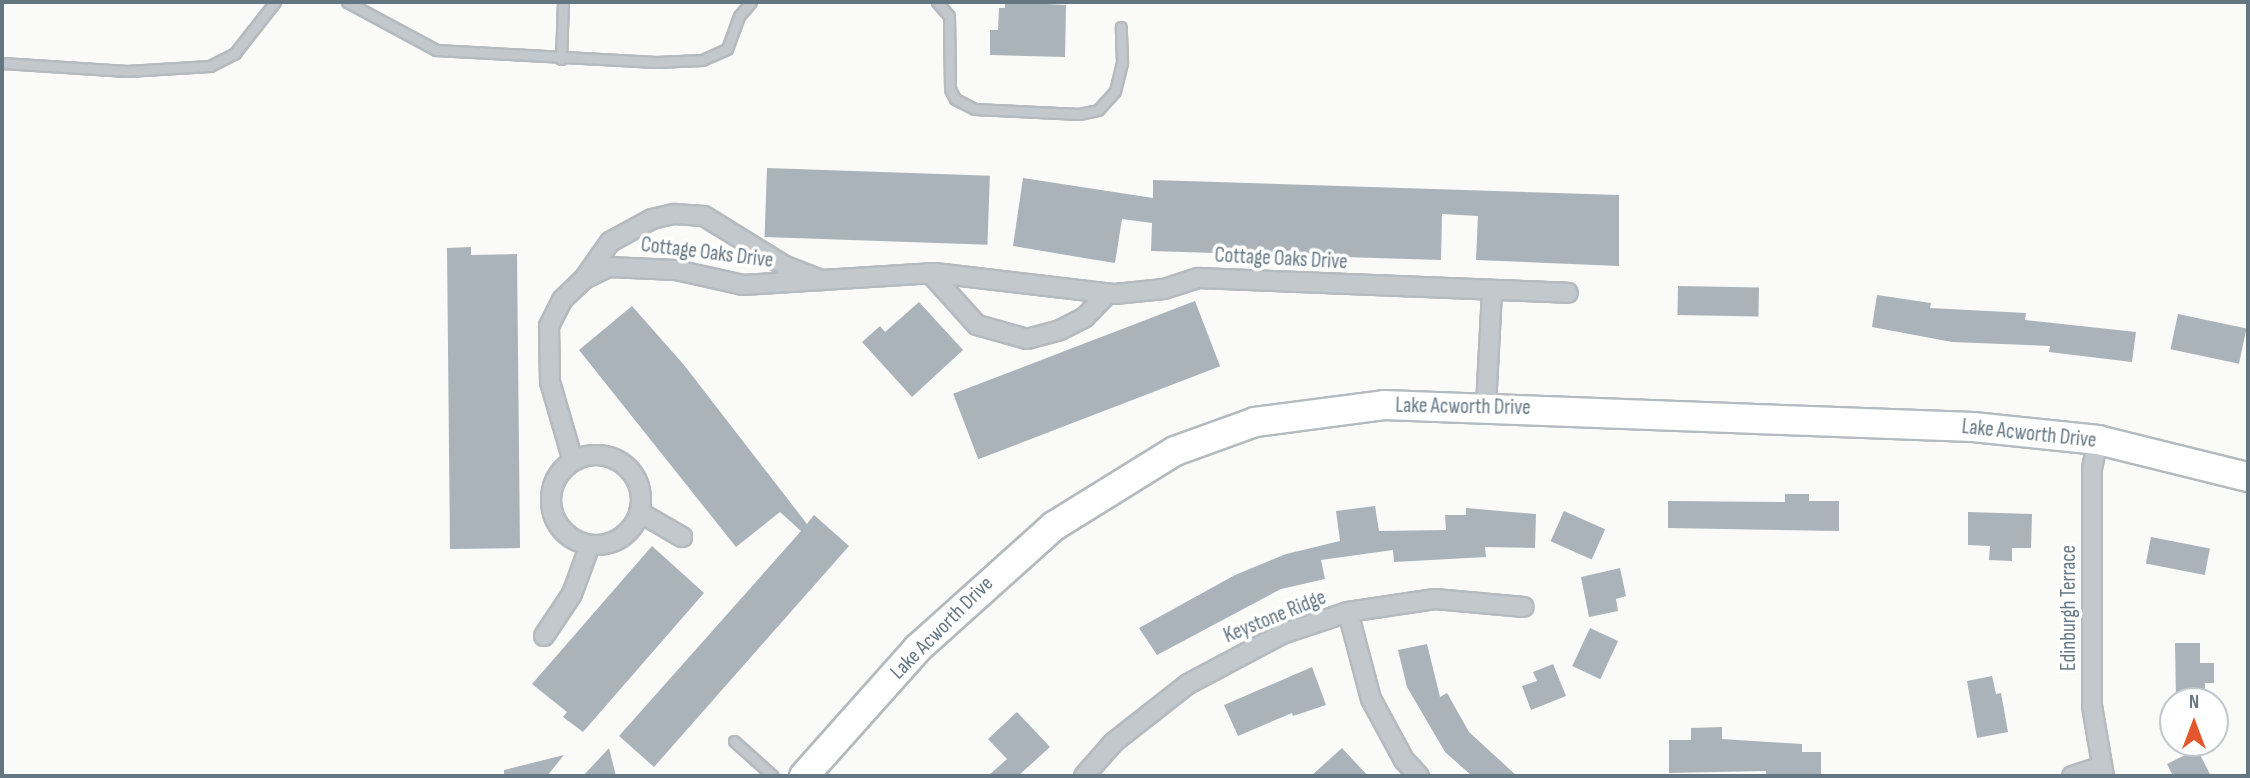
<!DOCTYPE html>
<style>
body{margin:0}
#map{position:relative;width:2250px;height:778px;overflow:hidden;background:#fafaf8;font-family:"Sofia Sans Condensed",sans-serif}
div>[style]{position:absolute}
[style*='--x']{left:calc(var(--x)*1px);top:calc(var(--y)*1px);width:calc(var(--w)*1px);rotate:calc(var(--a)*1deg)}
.building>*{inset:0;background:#aab3b9;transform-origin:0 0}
.roads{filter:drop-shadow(2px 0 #b5babe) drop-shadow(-2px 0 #b5babe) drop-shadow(0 2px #b5babe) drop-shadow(0 -2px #b5babe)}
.service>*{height:9px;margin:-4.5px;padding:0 4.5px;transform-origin:4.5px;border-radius:4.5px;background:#c3c8cc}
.minor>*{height:18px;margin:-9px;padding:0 9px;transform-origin:9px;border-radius:9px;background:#c3c8cc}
.minor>.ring{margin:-9px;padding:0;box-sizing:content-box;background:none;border:18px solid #c3c8cc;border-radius:50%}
.primary>*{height:28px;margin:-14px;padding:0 14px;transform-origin:14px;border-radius:14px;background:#fff}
span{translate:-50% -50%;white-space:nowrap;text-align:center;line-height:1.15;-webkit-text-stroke:7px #fff;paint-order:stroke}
.street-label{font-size:21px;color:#657683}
.frame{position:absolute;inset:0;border:4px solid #657683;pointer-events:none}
.north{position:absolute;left:2159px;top:687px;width:70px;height:70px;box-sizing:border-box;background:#fff;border:2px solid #c1c8cd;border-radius:50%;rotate:0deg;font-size:19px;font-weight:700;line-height:28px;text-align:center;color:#657683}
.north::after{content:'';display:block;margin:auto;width:24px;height:32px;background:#e4572e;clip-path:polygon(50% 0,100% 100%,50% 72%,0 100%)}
</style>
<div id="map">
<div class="building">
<div style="clip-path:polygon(1005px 2px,1066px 5px,1065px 57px,990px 55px,990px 30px,998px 30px,999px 8px,1005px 8px)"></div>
<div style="left:767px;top:168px;width:223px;height:69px;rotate:2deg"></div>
<div style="clip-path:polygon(1023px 178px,1153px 198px,1153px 180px,1619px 195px,1619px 266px,1476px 260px,1478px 216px,1442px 214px,1441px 260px,1151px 251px,1152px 223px,1122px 219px,1115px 263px,1084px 258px,1013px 246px)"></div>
<div style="clip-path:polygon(471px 247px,471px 255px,517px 254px,520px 548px,450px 549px,447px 248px)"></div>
<div style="left:1678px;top:286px;width:81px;height:29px;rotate:1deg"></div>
<div style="clip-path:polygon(1877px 295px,1931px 303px,1930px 308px,2026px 313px,2025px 320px,2136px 332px,2132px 362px,2049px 352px,2050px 346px,1952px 342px,1872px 327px)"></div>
<div style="left:1195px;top:301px;width:70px;height:259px;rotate:69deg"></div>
<div style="clip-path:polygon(919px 302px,963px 350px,912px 397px,862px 342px,880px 326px,885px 332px)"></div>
<div style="clip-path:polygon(632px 306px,684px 365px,807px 524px,814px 515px,849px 546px,654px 767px,619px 736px,801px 531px,780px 512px,736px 547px,579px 350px)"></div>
<div style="left:2178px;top:314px;width:70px;height:36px;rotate:12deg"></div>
<div style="clip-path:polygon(1785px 494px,1809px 494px,1809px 501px,1839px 501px,1839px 531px,1668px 528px,1668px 501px,1785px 502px)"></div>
<div style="clip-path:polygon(1375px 506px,1379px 531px,1446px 530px,1445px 515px,1466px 515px,1466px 508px,1536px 514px,1535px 548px,1485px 547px,1486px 557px,1394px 562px,1393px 550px,1321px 560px,1325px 579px,1281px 589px,1157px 655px,1139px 628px,1235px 575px,1286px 554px,1340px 541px,1336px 511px)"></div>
<div style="left:1564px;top:511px;width:45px;height:33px;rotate:24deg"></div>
<div style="clip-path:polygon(1968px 512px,2032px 514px,2031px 548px,2012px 548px,2012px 561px,1989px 560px,1990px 546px,1968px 545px)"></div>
<div style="left:2151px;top:537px;width:60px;height:27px;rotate:11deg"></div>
<div style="clip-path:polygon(652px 546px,704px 593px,583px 732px,563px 717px,567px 712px,532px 684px)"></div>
<div style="clip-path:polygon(1620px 568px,1626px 596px,1616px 599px,1618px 611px,1589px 617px,1581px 577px)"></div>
<div style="left:1590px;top:628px;width:31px;height:42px;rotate:25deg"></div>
<div style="clip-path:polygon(2175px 643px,2200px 643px,2200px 663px,2214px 663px,2214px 683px,2205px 683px,2205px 700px,2176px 701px)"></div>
<div style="clip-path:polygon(1427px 644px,1440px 697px,1447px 693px,1469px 732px,1517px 776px,1472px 776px,1445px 752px,1407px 687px,1398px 650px)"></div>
<div style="clip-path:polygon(1553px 664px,1566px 696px,1531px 710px,1522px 686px,1537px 681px,1533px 672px)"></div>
<div style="clip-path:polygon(1312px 667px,1326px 705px,1293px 716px,1292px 713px,1238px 736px,1224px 705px)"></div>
<div style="clip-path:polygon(1992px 676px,1996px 694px,2001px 693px,2008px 732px,1977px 738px,1967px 681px)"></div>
<div style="clip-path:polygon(1017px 712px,1050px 747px,1018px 776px,988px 776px,1007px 759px,988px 739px)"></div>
<div style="clip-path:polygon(1722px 727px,1722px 739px,1802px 744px,1802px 752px,1821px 752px,1821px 776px,1766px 776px,1766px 771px,1669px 773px,1669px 740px,1691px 740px,1691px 728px)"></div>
<div style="clip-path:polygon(609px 748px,616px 776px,583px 776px)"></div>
<div style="clip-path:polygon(1342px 748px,1368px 776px,1311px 776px)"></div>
<div style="clip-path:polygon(2197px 749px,2211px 776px,2173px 776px,2167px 764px)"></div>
<div style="clip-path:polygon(564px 755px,547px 776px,504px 776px,504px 770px)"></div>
</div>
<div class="roads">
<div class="service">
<div style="--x:347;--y:2;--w:101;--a:28.3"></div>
<div style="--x:436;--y:50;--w:220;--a:3.1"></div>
<div style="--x:656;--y:62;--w:46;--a:-2.5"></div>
<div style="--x:702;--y:60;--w:27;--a:-24"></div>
<div style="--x:727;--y:49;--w:35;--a:-70"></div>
<div style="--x:739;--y:16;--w:18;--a:-49"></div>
<div style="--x:937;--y:2;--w:18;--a:49"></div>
<div style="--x:949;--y:16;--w:73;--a:89.2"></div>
<div style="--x:950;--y:89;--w:11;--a:63"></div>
<div style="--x:955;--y:99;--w:22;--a:27"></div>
<div style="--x:975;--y:109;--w:104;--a:2.8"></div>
<div style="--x:1079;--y:114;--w:19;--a:-12"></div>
<div style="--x:1098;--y:110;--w:25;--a:-48"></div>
<div style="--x:1115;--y:91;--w:30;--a:-76"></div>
<div style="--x:1122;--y:62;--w:35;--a:-92"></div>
<div style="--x:561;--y:59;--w:57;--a:-88"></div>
<div style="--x:2;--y:63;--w:125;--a:3.7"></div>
<div style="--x:127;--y:71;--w:83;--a:-3.4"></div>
<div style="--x:210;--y:66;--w:28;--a:-27"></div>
<div style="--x:235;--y:53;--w:65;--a:-51.9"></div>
<div style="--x:734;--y:741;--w:52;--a:41.9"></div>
</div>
<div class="minor">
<div style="--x:930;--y:273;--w:70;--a:47.9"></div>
<div style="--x:977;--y:325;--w:52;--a:15.6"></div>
<div style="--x:1027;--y:339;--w:34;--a:-15"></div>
<div style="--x:1060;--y:330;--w:28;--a:-27"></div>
<div style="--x:1085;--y:317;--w:33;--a:-46"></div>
<div style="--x:584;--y:279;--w:45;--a:-54.9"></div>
<div style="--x:610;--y:242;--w:48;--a:-28.7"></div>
<div style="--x:652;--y:219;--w:23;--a:-13"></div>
<div style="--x:674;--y:214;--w:30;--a:4"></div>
<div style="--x:704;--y:216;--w:95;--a:31.7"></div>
<div style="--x:785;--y:266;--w:40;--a:21"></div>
<div style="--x:1486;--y:406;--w:114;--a:-87"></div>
<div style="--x:2098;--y:440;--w:29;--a:102"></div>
<div style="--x:2092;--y:468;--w:238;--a:90"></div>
<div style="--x:2092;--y:706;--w:71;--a:80.3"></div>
<div class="ring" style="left:551px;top:455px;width:72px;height:72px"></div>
<div style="--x:573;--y:461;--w:82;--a:-106.2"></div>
<div style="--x:550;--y:382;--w:56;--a:-91"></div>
<div style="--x:549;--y:326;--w:29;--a:-63"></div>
<div style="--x:562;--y:300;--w:30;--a:-44"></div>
<div style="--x:584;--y:279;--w:28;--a:-26"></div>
<div style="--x:609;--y:267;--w:67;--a:2.6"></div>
<div style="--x:676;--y:270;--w:69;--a:12.6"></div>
<div style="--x:743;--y:285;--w:192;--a:-3.6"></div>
<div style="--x:935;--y:273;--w:181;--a:6.7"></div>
<div style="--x:1115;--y:294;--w:49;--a:-5.8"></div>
<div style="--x:1164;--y:289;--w:36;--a:-18"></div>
<div style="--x:1198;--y:278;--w:370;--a:2.3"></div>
<div style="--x:639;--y:512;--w:50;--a:30.2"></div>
<div style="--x:1348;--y:612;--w:90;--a:75.2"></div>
<div style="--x:1371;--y:699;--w:69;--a:61.6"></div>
<div style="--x:1404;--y:760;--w:22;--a:47"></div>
<div style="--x:544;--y:636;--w:50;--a:-56.3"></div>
<div style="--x:572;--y:594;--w:52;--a:-69.8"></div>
<div style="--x:1084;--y:776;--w:45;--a:-48.6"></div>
<div style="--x:1114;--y:742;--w:94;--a:-38.1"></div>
<div style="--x:1188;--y:684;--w:106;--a:-28"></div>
<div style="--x:1282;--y:634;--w:70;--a:-18.4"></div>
<div style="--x:1348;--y:612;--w:88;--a:-8.5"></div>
<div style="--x:1435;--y:599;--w:89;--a:5.1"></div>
<div style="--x:2072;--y:776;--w:29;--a:-18"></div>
</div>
<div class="primary">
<div style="--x:804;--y:776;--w:171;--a:-48.3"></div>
<div style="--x:918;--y:648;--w:183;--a:-41.9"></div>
<div style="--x:1054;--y:526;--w:142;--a:-31.8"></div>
<div style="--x:1175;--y:451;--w:85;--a:-19.9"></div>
<div style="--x:1255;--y:422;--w:130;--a:-7.5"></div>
<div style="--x:1384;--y:405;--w:589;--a:2.14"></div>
<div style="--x:1973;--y:427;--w:126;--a:5.9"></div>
<div style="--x:2098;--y:440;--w:154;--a:13.9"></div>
</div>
</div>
<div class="street-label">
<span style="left:707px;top:253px;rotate:7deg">Cottage Oaks Drive</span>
<span style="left:1281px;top:259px;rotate:3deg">Cottage Oaks Drive</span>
<span style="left:1463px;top:407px;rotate:1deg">Lake Acworth Drive</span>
<span style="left:2029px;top:434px;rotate:6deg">Lake Acworth Drive</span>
<span style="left:2069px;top:608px;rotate:-90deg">Edinburgh Terrace</span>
<span style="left:1275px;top:617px;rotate:-22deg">Keystone Ridge</span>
<span style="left:942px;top:628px;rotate:-45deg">Lake Acworth Drive</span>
</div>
<div class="frame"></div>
<div class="north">N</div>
</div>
